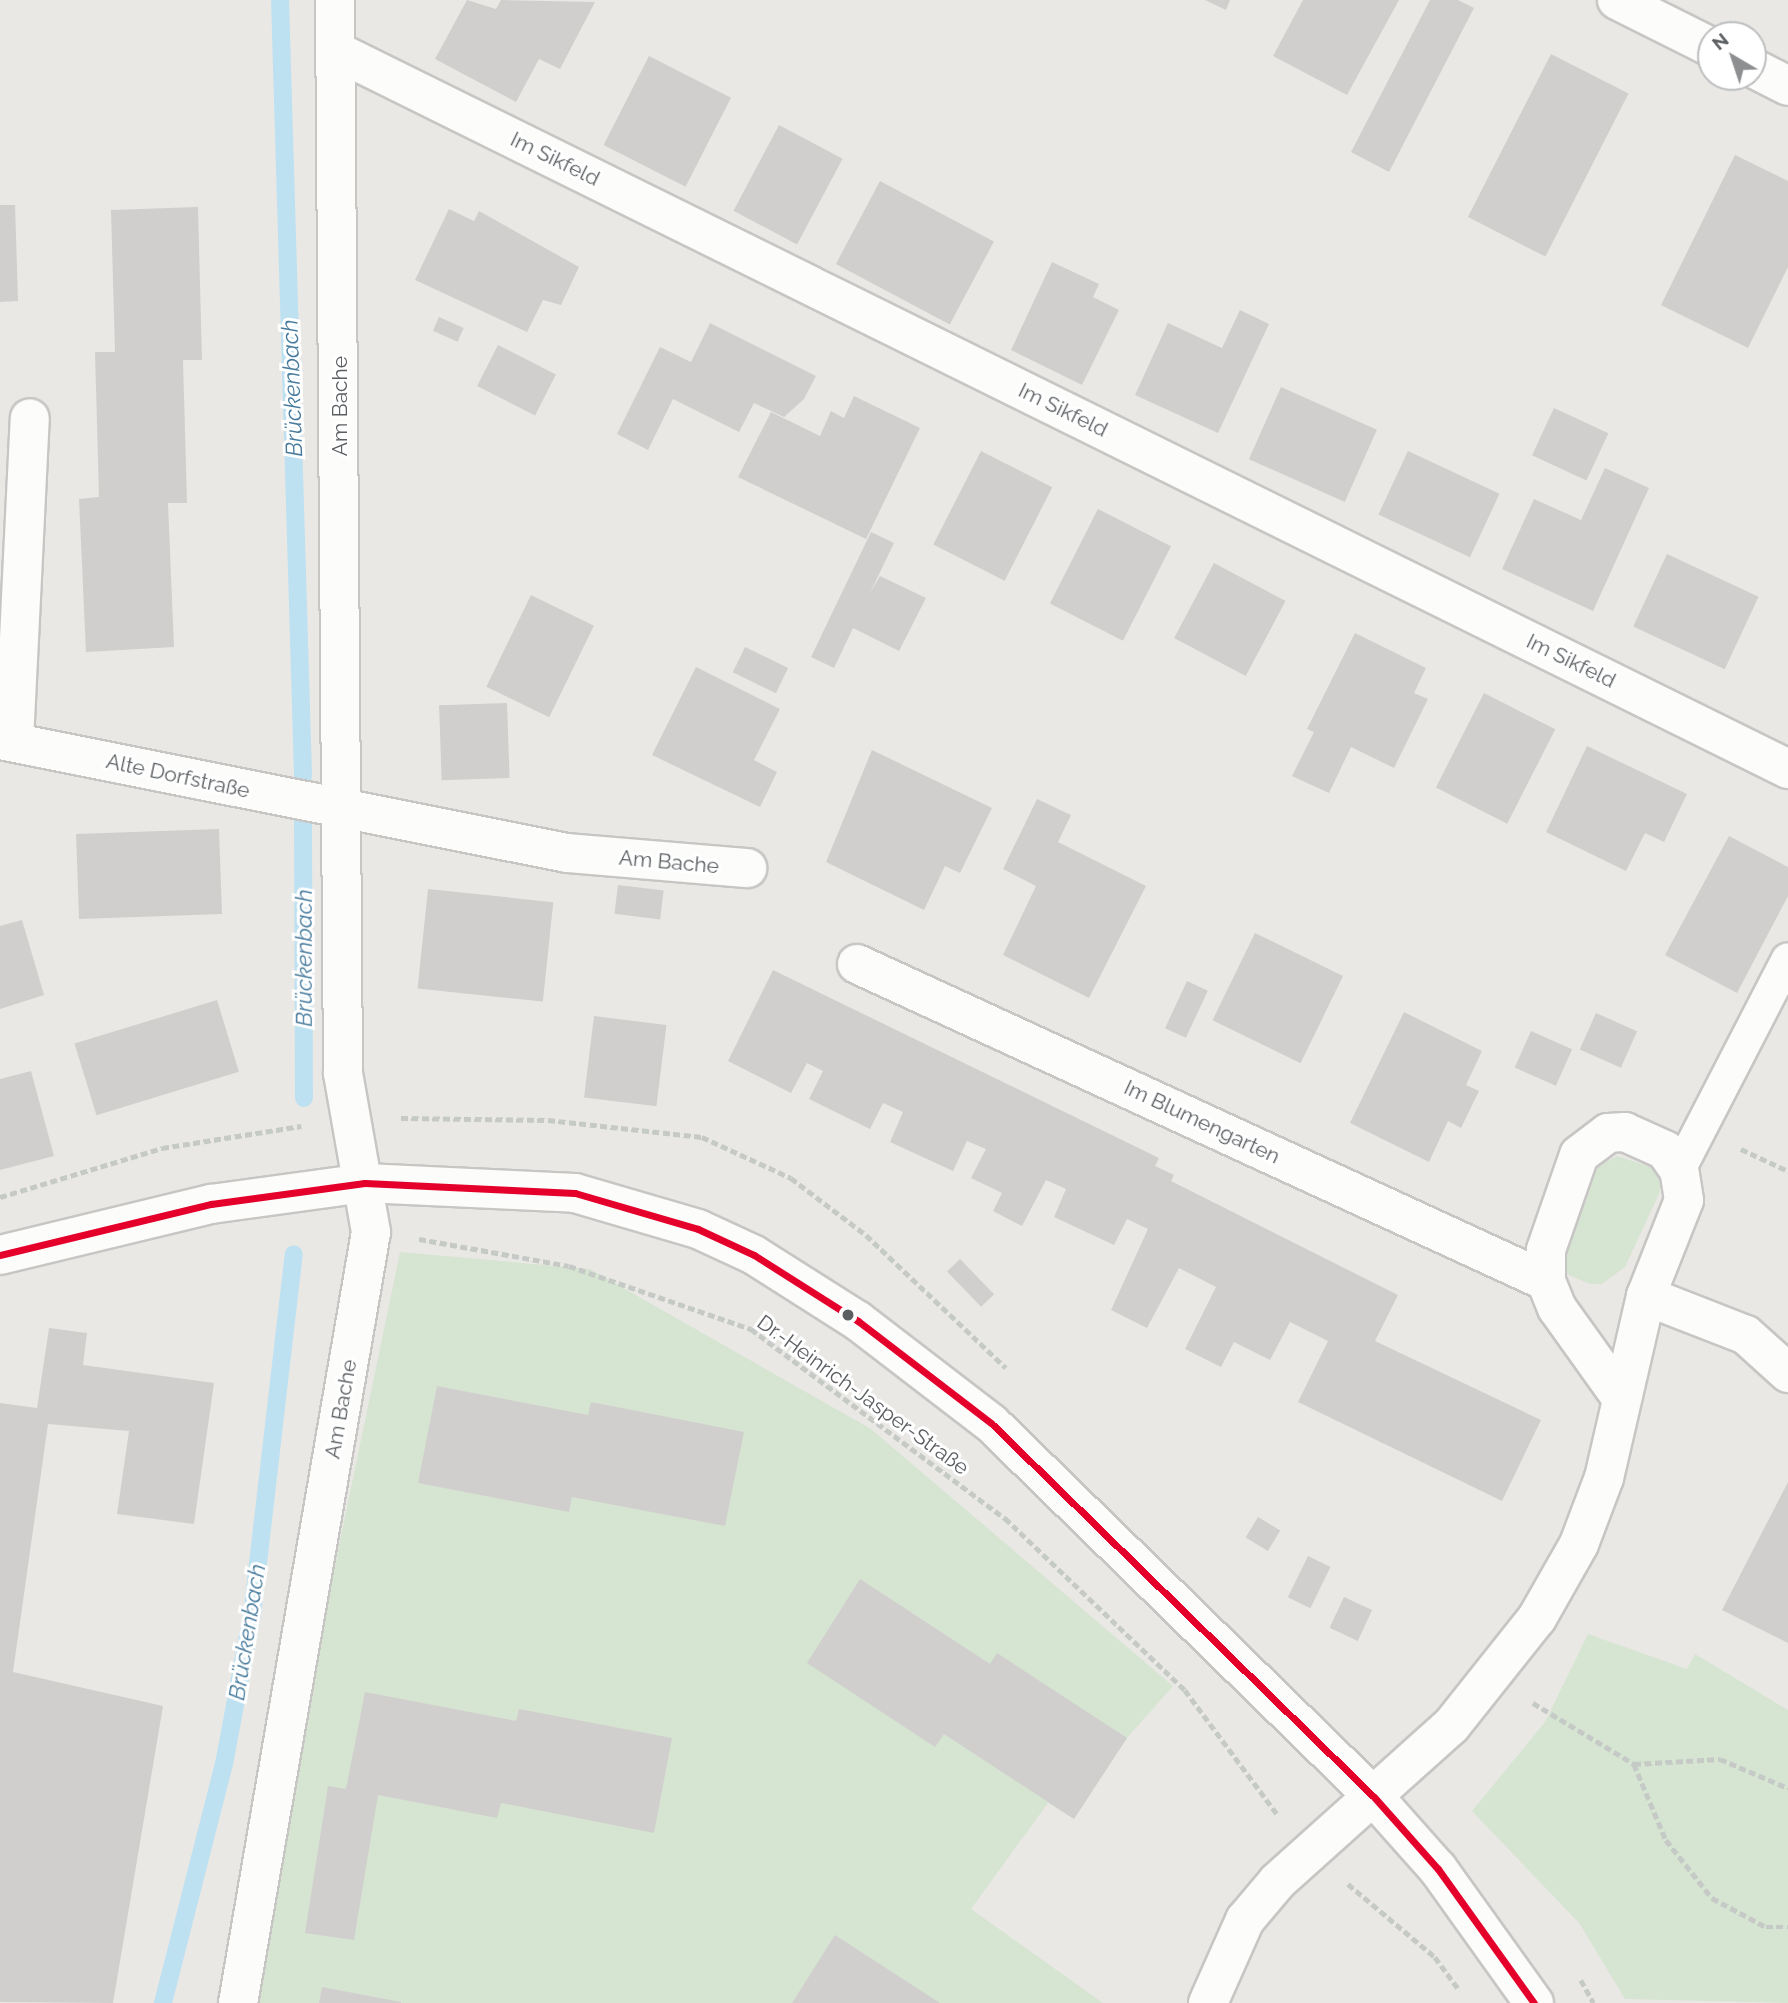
<!DOCTYPE html>
<meta charset="utf-8">
<style>
body{margin:0}
#map{position:relative;width:1788px;height:2003px;overflow:hidden;background:#eae8e5;font-family:Raleway,sans-serif}
div>[style]{position:absolute}
[style*='--x']{left:calc(var(--x)*1px);top:calc(var(--y)*1px);width:calc(var(--w)*1px);rotate:calc(var(--a)*1deg)}
.green>*{inset:0;background:#d6e4d2}
.stream>*{height:18px;margin:-9px;padding:0 9px;transform-origin:9px;border-radius:9px;background:#bde1f1}
.building>*{inset:0;background:#d1cfce;transform-origin:0 0}
.path>*{height:4.5px;margin-top:-2.25px;transform-origin:0;background:repeating-linear-gradient(90deg,#c5cac7 0 7px,transparent 0 10.5px)}
.roads{filter:drop-shadow(2px 0 #c7c6c5) drop-shadow(-2px 0 #c7c6c5) drop-shadow(0 2px #c7c6c5) drop-shadow(0 -2px #c7c6c5)}
.lane>*{height:32px;margin:-16px;padding:0 16px;transform-origin:16px;border-radius:16px;background:#fcfcfb}
.street>*{height:38px;margin:-19px;padding:0 19px;transform-origin:19px;border-radius:19px;background:#fcfcfb}
.secondary>*{height:38px;margin:-19px;padding:0 19px;transform-origin:19px;border-radius:19px;background:#fcfcfb}
.bus-1>*{height:7px;margin:-3.5px;padding:0 3.5px;transform-origin:3.5px;border-radius:3.5px;background:#e4002b}
.dots>*{width:19px;height:19px;translate:-50% -50%;box-sizing:border-box;border:4px solid #fff;border-radius:50%}
span{translate:-50% -50%;white-space:nowrap;text-align:center;line-height:1.15;-webkit-text-stroke:6px #fff;paint-order:stroke}
.street-label{font-size:21px;color:#5b5f62}
.water-label{font-size:23px;color:#477b9d;font-style:italic}
.north{position:absolute;left:1697px;top:21px;width:70px;height:70px;box-sizing:border-box;background:#fff;border:2px solid #bdbfc0;border-radius:50%;rotate:321deg;font-size:19px;font-weight:700;line-height:28px;text-align:center;color:#5b5f62}
.north::after{content:'';display:block;margin:auto;width:24px;height:32px;background:#8d8f90;clip-path:polygon(50% 0,100% 100%,50% 72%,0 100%)}
</style>
<div id="map">
<div class="green">
<div style="clip-path:polygon(1617px 1156px,1651px 1167px,1661px 1182px,1659px 1194px,1625px 1267px,1602px 1284px,1590px 1284px,1564px 1273px,1562px 1248px,1597px 1167px)"></div>
<div style="clip-path:polygon(400px 1252px,590px 1269px,871px 1429px,1173px 1686px,1127px 1738px,1074px 1819px,1048px 1803px,971px 1909px,1103px 2003px,244px 2003px)"></div>
<div style="clip-path:polygon(1588px 1634px,1687px 1669px,1695px 1654px,1788px 1710px,1788px 2003px,1625px 1999px,1579px 1923px,1472px 1811px,1545px 1722px)"></div>
</div>
<div class="stream">
<div style="--x:280;--y:0;--w:776;--a:88.3"></div>
<div style="--x:303;--y:819;--w:279;--a:89.8"></div>
<div style="--x:163;--y:2003;--w:247;--a:-75.7"></div>
<div style="--x:224;--y:1764;--w:152;--a:-79.4"></div>
<div style="--x:252;--y:1615;--w:363;--a:-83.4"></div>
</div>
<div class="building">
<div style="clip-path:polygon(467px 0,496px 9px,501px 0,595px 2px,560px 69px,539px 59px,516px 102px,435px 59px)"></div>
<div style="clip-path:polygon(1205px 0,1230px 0,1226px 10px)"></div>
<div style="clip-path:polygon(1303px 0,1399px 0,1347px 95px,1273px 56px)"></div>
<div style="clip-path:polygon(1430px 0,1458px 0,1474px 8px,1389px 172px,1351px 152px)"></div>
<div style="left:1551px;top:54px;width:87px;height:183px;rotate:27deg"></div>
<div style="left:649px;top:56px;width:92px;height:100px;rotate:27deg"></div>
<div style="left:779px;top:125px;width:72px;height:97px;rotate:28deg"></div>
<div style="clip-path:polygon(1735px 155px,1788px 181px,1788px 267px,1748px 348px,1661px 305px)"></div>
<div style="left:880px;top:181px;width:129px;height:94px;rotate:28deg"></div>
<div style="clip-path:polygon(0 205px,15px 205px,18px 301px,0 302px)"></div>
<div style="clip-path:polygon(198px 207px,202px 360px,183px 360px,187px 503px,168px 503px,174px 647px,86px 652px,79px 499px,99px 497px,95px 352px,115px 352px,111px 210px)"></div>
<div style="clip-path:polygon(449px 209px,474px 221px,479px 211px,579px 267px,561px 305px,543px 300px,527px 332px,415px 280px)"></div>
<div style="clip-path:polygon(1052px 262px,1099px 284px,1093px 297px,1119px 310px,1082px 385px,1011px 350px)"></div>
<div style="clip-path:polygon(1240px 310px,1269px 324px,1218px 433px,1135px 395px,1168px 323px,1222px 348px)"></div>
<div style="left:439px;top:317px;width:27px;height:15px;rotate:24deg"></div>
<div style="clip-path:polygon(710px 323px,816px 376px,804px 399px,784px 417px,754px 403px,739px 432px,673px 399px,648px 450px,617px 434px,660px 347px,691px 362px)"></div>
<div style="left:498px;top:345px;width:65px;height:46px;rotate:27deg"></div>
<div style="left:1281px;top:387px;width:105px;height:79px;rotate:24deg"></div>
<div style="clip-path:polygon(854px 396px,920px 428px,866px 539px,738px 477px,771px 412px,820px 436px,831px 411px,844px 418px)"></div>
<div style="left:1554px;top:408px;width:60px;height:52px;rotate:25deg"></div>
<div style="left:981px;top:451px;width:80px;height:105px;rotate:27deg"></div>
<div style="left:1408px;top:451px;width:101px;height:70px;rotate:25deg"></div>
<div style="clip-path:polygon(1605px 468px,1649px 488px,1593px 611px,1502px 569px,1534px 499px,1581px 520px)"></div>
<div style="left:1098px;top:509px;width:82px;height:106px;rotate:27deg"></div>
<div style="clip-path:polygon(871px 532px,894px 543px,870px 593px,880px 576px,926px 598px,899px 651px,853px 628px,834px 668px,811px 657px)"></div>
<div style="left:1667px;top:554px;width:101px;height:80px;rotate:25deg"></div>
<div style="left:1214px;top:563px;width:81px;height:85px;rotate:28deg"></div>
<div style="left:531px;top:595px;width:70px;height:102px;rotate:26deg"></div>
<div style="clip-path:polygon(1355px 633px,1426px 668px,1414px 693px,1428px 699px,1394px 768px,1351px 747px,1329px 793px,1292px 776px,1314px 732px,1307px 729px)"></div>
<div style="left:745px;top:647px;width:48px;height:28px;rotate:26deg"></div>
<div style="clip-path:polygon(696px 667px,780px 709px,754px 760px,777px 772px,760px 807px,652px 755px)"></div>
<div style="left:1484px;top:693px;width:80px;height:106px;rotate:27deg"></div>
<div style="left:507px;top:703px;width:75px;height:68px;rotate:88deg"></div>
<div style="clip-path:polygon(1587px 746px,1687px 794px,1664px 842px,1645px 833px,1626px 871px,1546px 832px)"></div>
<div style="clip-path:polygon(872px 750px,992px 808px,960px 873px,945px 866px,924px 910px,826px 862px)"></div>
<div style="clip-path:polygon(1037px 799px,1071px 815px,1058px 842px,1146px 886px,1089px 998px,1003px 955px,1036px 886px,1003px 869px)"></div>
<div style="left:219px;top:829px;width:85px;height:143px;rotate:88deg"></div>
<div style="clip-path:polygon(1729px 836px,1788px 867px,1788px 896px,1737px 993px,1665px 955px)"></div>
<div style="left:618px;top:885px;width:46px;height:29px;rotate:7deg"></div>
<div style="left:428px;top:889px;width:126px;height:100px;rotate:6deg"></div>
<div style="clip-path:polygon(22px 920px,44px 995px,0 1009px,0 926px)"></div>
<div style="left:1255px;top:933px;width:98px;height:97px;rotate:26deg"></div>
<div style="clip-path:polygon(773px 970px,1159px 1158px,1155px 1166px,1174px 1175px,1171px 1181px,1398px 1295px,1375px 1341px,1541px 1420px,1502px 1501px,1298px 1402px,1328px 1341px,1290px 1322px,1270px 1360px,1234px 1342px,1221px 1367px,1185px 1349px,1216px 1287px,1179px 1268px,1147px 1328px,1111px 1310px,1148px 1229px,1127px 1219px,1114px 1245px,1054px 1217px,1066px 1189px,1046px 1180px,1022px 1226px,993px 1211px,1002px 1193px,971px 1178px,986px 1149px,967px 1141px,953px 1171px,890px 1142px,903px 1112px,883px 1103px,870px 1129px,809px 1099px,823px 1071px,807px 1063px,791px 1093px,728px 1061px)"></div>
<div style="left:1187px;top:981px;width:23px;height:52px;rotate:25deg"></div>
<div style="left:217px;top:1000px;width:75px;height:149px;rotate:73deg"></div>
<div style="clip-path:polygon(1404px 1012px,1482px 1051px,1466px 1085px,1479px 1091px,1461px 1128px,1448px 1121px,1429px 1162px,1350px 1123px)"></div>
<div style="left:1596px;top:1013px;width:45px;height:40px;rotate:24deg"></div>
<div style="left:594px;top:1016px;width:73px;height:82px;rotate:7deg"></div>
<div style="left:1531px;top:1031px;width:45px;height:40px;rotate:24deg"></div>
<div style="clip-path:polygon(31px 1071px,54px 1156px,0 1170px,0 1079px)"></div>
<div style="left:960px;top:1259px;width:49px;height:18px;rotate:46deg"></div>
<div style="clip-path:polygon(49px 1328px,87px 1333px,83px 1365px,214px 1383px,194px 1524px,117px 1514px,129px 1431px,48px 1424px,13px 1672px,163px 1706px,113px 2003px,0 2002px,0 1403px,37px 1408px)"></div>
<div style="clip-path:polygon(437px 1386px,588px 1415px,591px 1402px,744px 1432px,725px 1526px,572px 1497px,569px 1512px,418px 1483px)"></div>
<div style="clip-path:polygon(1788px 1482px,1788px 1643px,1722px 1610px)"></div>
<div style="left:1258px;top:1517px;width:26px;height:24px;rotate:31deg"></div>
<div style="left:1308px;top:1556px;width:25px;height:46px;rotate:26deg"></div>
<div style="clip-path:polygon(860px 1579px,990px 1664px,997px 1653px,1127px 1738px,1074px 1819px,944px 1734px,935px 1747px,807px 1663px)"></div>
<div style="left:1344px;top:1597px;width:31px;height:34px;rotate:25deg"></div>
<div style="clip-path:polygon(365px 1692px,516px 1721px,519px 1709px,672px 1738px,654px 1833px,501px 1803px,497px 1818px,378px 1795px,354px 1940px,305px 1933px,328px 1786px,346px 1789px)"></div>
<div style="clip-path:polygon(835px 1935px,940px 2003px,792px 2003px)"></div>
<div style="clip-path:polygon(322px 1987px,401px 2002px,401px 2003px,319px 2003px)"></div>
</div>
<div class="path">
<div style="--x:401;--y:1118;--w:147;--a:0.8"></div>
<div style="--x:548;--y:1120;--w:155;--a:6.3"></div>
<div style="--x:702;--y:1137;--w:98;--a:24.7"></div>
<div style="--x:791;--y:1178;--w:94;--a:37.2"></div>
<div style="--x:866;--y:1235;--w:193;--a:43.5"></div>
<div style="--x:1741;--y:1149;--w:52;--a:25.1"></div>
<div style="--x:0;--y:1197;--w:169;--a:-16.8"></div>
<div style="--x:162;--y:1148;--w:141;--a:-9"></div>
<div style="--x:419;--y:1239;--w:152;--a:10.2"></div>
<div style="--x:569;--y:1266;--w:193;--a:19.1"></div>
<div style="--x:751;--y:1329;--w:317;--a:36.7"></div>
<div style="--x:1005;--y:1518;--w:249;--a:43.7"></div>
<div style="--x:1185;--y:1690;--w:154;--a:53.4"></div>
<div style="--x:1533;--y:1703;--w:118;--a:31.1"></div>
<div style="--x:1634;--y:1764;--w:86;--a:-3.3"></div>
<div style="--x:1720;--y:1759;--w:74;--a:23.1"></div>
<div style="--x:1634;--y:1764;--w:82;--a:67.2"></div>
<div style="--x:1666;--y:1840;--w:74;--a:51.6"></div>
<div style="--x:1712;--y:1898;--w:61;--a:28.2"></div>
<div style="--x:1766;--y:1927;--w:22;--a:0"></div>
<div style="--x:1348;--y:1884;--w:114;--a:40"></div>
<div style="--x:1435;--y:1957;--w:42;--a:53.7"></div>
<div style="--x:1581;--y:1980;--w:26;--a:61"></div>
</div>
<div class="roads">
<div class="lane">
<div style="--x:1679;--y:1170;--w:237;--a:-62.7"></div>
</div>
<div class="street">
<div style="--x:1617;--y:0;--w:105;--a:26.6"></div>
<div style="--x:338;--y:52;--w:1618;--a:26.31"></div>
<div style="--x:1753;--y:68;--w:39;--a:27"></div>
<div style="--x:0;--y:740;--w:578;--a:11.27"></div>
<div style="--x:567;--y:853;--w:181;--a:4.8"></div>
<div style="--x:14;--y:741;--w:323;--a:-87.2"></div>
<div style="--x:857;--y:964;--w:758;--a:24.71"></div>
<div style="--x:1646;--y:1296;--w:107;--a:21.3"></div>
<div style="--x:1746;--y:1335;--w:57;--a:42.1"></div>
<div style="--x:238;--y:2003;--w:782;--a:-80.21"></div>
<div style="--x:371;--y:1232;--w:161;--a:-100"></div>
<div style="--x:343;--y:1073;--w:1073;--a:-90.43"></div>
<div style="--x:1208;--y:2003;--w:91;--a:-66"></div>
<div style="--x:1245;--y:1920;--w:51;--a:-49.8"></div>
<div style="--x:1278;--y:1881;--w:232;--a:-41.9"></div>
<div style="--x:1451;--y:1726;--w:138;--a:-51.5"></div>
<div style="--x:1537;--y:1618;--w:85;--a:-60.4"></div>
<div style="--x:1579;--y:1544;--w:71;--a:-69.3"></div>
<div style="--x:1604;--y:1478;--w:187;--a:-77"></div>
<div style="--x:1646;--y:1296;--w:103;--a:-68.4"></div>
<div style="--x:1684;--y:1200;--w:30;--a:-99"></div>
<div style="--x:1679;--y:1170;--w:24;--a:-125"></div>
<div style="--x:1665;--y:1150;--w:44;--a:-155.8"></div>
<div style="--x:1625;--y:1132;--w:17;--a:177"></div>
<div style="--x:1608;--y:1133;--w:36;--a:143"></div>
<div style="--x:1579;--y:1155;--w:101;--a:109.2"></div>
<div style="--x:1546;--y:1250;--w:31;--a:90"></div>
<div style="--x:1546;--y:1281;--w:29;--a:68"></div>
<div style="--x:1557;--y:1308;--w:108;--a:54.4"></div>
</div>
<div class="secondary">
<div style="--x:0;--y:1255;--w:217;--a:-13.6"></div>
<div style="--x:211;--y:1204;--w:155;--a:-7.8"></div>
<div style="--x:365;--y:1183;--w:210;--a:2.7"></div>
<div style="--x:575;--y:1193;--w:128;--a:16.3"></div>
<div style="--x:698;--y:1229;--w:62;--a:24.9"></div>
<div style="--x:754;--y:1255;--w:123;--a:32.4"></div>
<div style="--x:858;--y:1321;--w:168;--a:37.5"></div>
<div style="--x:991;--y:1423;--w:535;--a:44.32"></div>
<div style="--x:1374;--y:1797;--w:96;--a:48.4"></div>
<div style="--x:1438;--y:1869;--w:165;--a:54.4"></div>
</div>
</div>
<div class="bus-1">
<div style="--x:0;--y:1255;--w:217;--a:-13.6"></div>
<div style="--x:211;--y:1204;--w:155;--a:-7.8"></div>
<div style="--x:365;--y:1183;--w:210;--a:2.7"></div>
<div style="--x:575;--y:1193;--w:128;--a:16.3"></div>
<div style="--x:698;--y:1229;--w:62;--a:24.9"></div>
<div style="--x:754;--y:1255;--w:123;--a:32.4"></div>
<div style="--x:858;--y:1321;--w:168;--a:37.5"></div>
<div style="--x:991;--y:1423;--w:535;--a:44.32"></div>
<div style="--x:1374;--y:1797;--w:96;--a:48.4"></div>
<div style="--x:1438;--y:1869;--w:165;--a:54.4"></div>
</div>
<div class="dots">
<div style="left:848px;top:1315px;background:#5b5f62"></div>
</div>
<div class="street-label">
<span style="left:555px;top:159px;rotate:26deg">Im Sikfeld</span>
<span style="left:340px;top:406px;rotate:-90deg">Am Bache</span>
<span style="left:1063px;top:410px;rotate:26deg">Im Sikfeld</span>
<span style="left:1571px;top:661px;rotate:26deg">Im Sikfeld</span>
<span style="left:178px;top:776px;rotate:12deg">Alte Dorfstraße</span>
<span style="left:669px;top:862px;rotate:5deg">Am Bache</span>
<span style="left:1202px;top:1122px;rotate:25deg">Im Blumengarten</span>
<span style="left:863px;top:1395px;rotate:36deg">Dr.-Heinrich-Jasper-Straße</span>
<span style="left:341px;top:1409px;rotate:-80deg">Am Bache</span>
</div>
<div class="water-label">
<span style="left:292px;top:388px;rotate:-92deg">Brückenbach</span>
<span style="left:304px;top:958px;rotate:-90deg">Brückenbach</span>
<span style="left:247px;top:1632px;rotate:-81deg">Brückenbach</span>
</div>
<div class="north">N</div>
</div>
